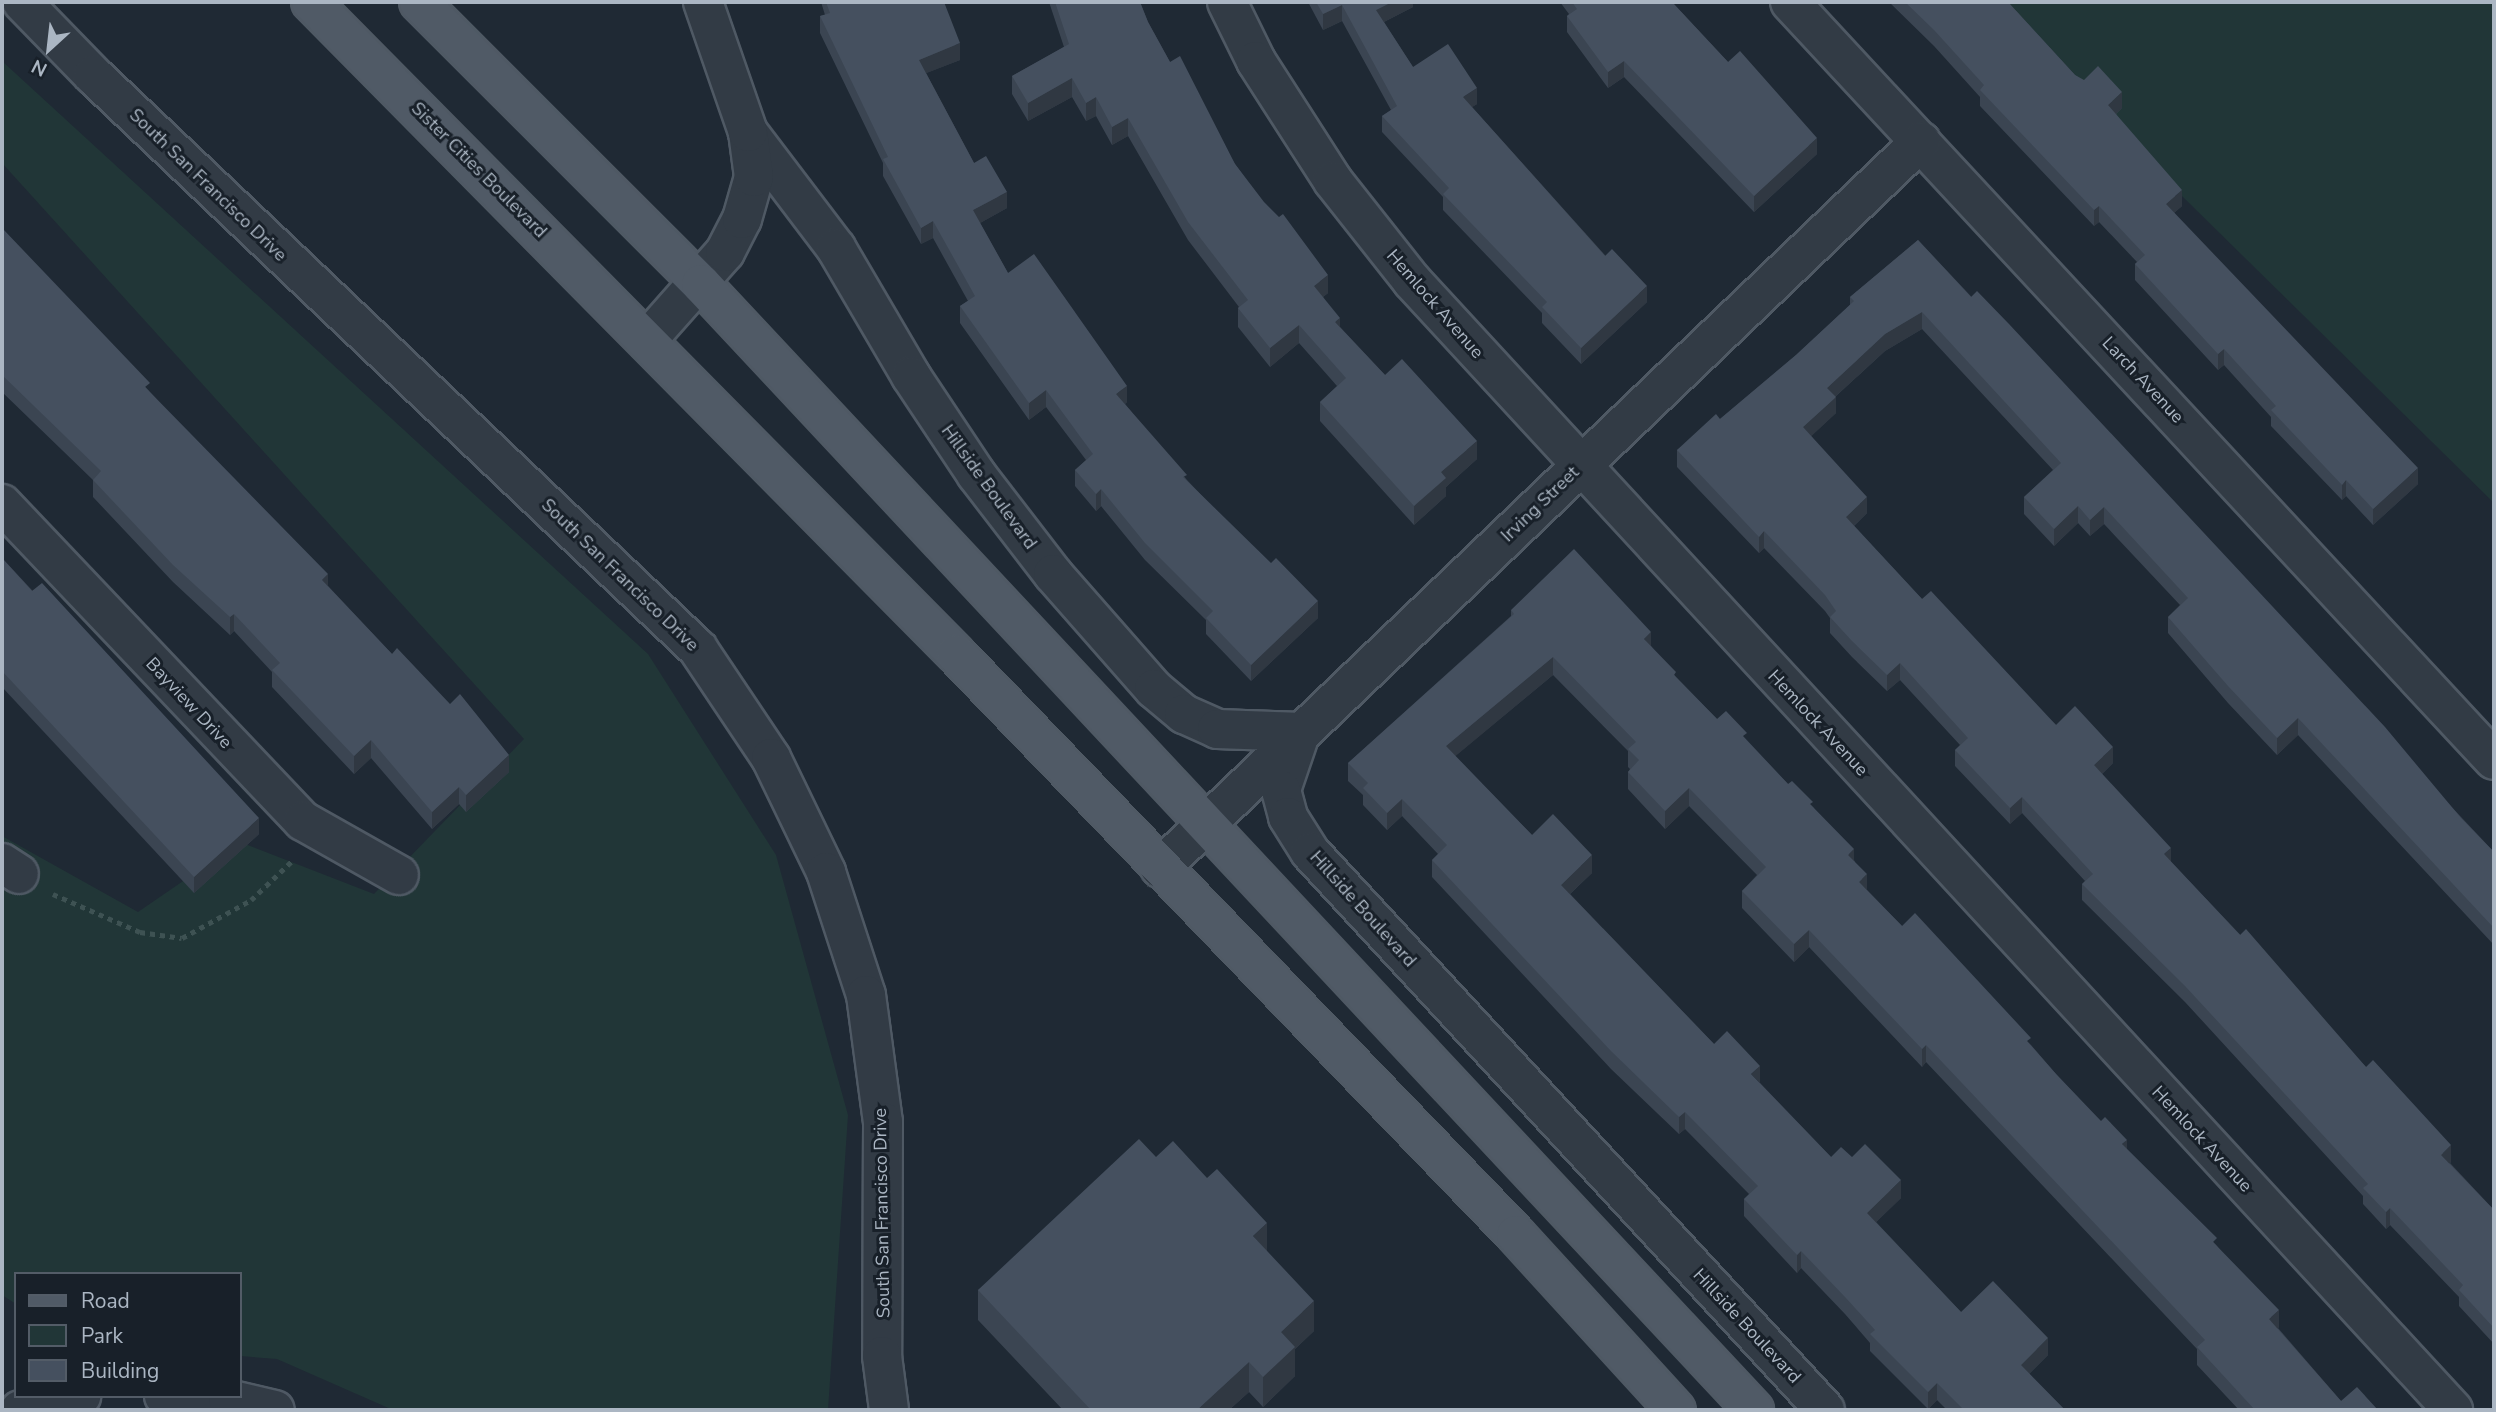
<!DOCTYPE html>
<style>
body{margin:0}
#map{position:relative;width:2496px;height:1412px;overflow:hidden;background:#1f2934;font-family:"Nunito Sans",sans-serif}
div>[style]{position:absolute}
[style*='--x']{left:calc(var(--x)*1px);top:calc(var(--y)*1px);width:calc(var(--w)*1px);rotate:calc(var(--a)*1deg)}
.green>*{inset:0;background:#213637}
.path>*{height:4.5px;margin-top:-2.25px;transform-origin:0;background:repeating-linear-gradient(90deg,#3e5253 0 5px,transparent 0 10px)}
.roads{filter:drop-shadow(2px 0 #4f5964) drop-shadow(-2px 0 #4f5964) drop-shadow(0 2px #4f5964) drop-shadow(0 -2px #4f5964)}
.minor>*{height:38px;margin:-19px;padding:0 19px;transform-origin:19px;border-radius:19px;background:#323b45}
.major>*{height:38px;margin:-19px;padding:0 19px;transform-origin:19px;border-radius:19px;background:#505a66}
.wall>*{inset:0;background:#3b4552}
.shaded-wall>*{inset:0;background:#303842}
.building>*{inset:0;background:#45505f}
span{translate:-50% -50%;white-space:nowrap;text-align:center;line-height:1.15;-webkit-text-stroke:6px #182029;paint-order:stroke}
.street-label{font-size:18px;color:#abb6c3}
.frame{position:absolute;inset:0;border:4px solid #abb6c3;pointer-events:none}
.legend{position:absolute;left:14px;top:1272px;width:228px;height:126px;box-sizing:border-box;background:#182029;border:2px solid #535c67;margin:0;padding:9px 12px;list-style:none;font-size:21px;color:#abb6c3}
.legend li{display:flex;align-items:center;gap:14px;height:35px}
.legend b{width:35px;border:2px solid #535c67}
.north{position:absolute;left:14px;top:14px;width:70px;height:70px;-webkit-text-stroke:5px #182029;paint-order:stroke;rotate:207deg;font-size:19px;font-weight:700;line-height:28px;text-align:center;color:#abb6c3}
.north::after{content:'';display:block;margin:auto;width:24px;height:32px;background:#abb6c3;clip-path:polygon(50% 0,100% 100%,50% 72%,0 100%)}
</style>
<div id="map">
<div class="green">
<div style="clip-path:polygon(1987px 2px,2494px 2px,2494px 503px,1995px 12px)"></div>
<div style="clip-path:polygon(2px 61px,648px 654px,776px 855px,848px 1115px,828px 1410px,393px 1410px,277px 1359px,240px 1356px,240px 1274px,16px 1274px,16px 1304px,2px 1295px,2px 836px,138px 912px,240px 842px,374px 894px,524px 739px,2px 163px)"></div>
</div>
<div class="path">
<div style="--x:53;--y:894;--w:95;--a:23.6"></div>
<div style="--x:140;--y:932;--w:42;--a:8.1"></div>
<div style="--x:182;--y:938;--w:79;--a:-28.8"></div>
<div style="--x:251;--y:900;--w:58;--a:-43.6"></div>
</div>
<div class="roads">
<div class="minor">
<div style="--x:22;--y:2;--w:102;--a:45.8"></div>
<div style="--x:93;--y:75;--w:834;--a:43.49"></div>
<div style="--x:698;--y:649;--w:131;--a:56.2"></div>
<div style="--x:771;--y:758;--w:127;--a:64.2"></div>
<div style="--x:826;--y:872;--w:129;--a:72"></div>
<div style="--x:866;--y:995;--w:128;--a:82.4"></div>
<div style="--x:883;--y:1122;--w:234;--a:90.2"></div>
<div style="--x:882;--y:1356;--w:54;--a:82.6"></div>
<div style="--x:1227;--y:2;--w:66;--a:63.8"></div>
<div style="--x:1256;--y:61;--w:143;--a:57.3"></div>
<div style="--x:1333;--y:181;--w:127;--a:51.7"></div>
<div style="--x:1412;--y:281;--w:1536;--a:47.32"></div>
<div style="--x:1790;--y:2;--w:1034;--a:47.12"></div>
<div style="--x:748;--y:132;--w:146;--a:52.8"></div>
<div style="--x:836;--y:248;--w:148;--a:59.6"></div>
<div style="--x:911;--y:376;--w:118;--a:56.4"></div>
<div style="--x:976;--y:474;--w:126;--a:52.4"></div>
<div style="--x:1053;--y:574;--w:153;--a:48.7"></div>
<div style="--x:1154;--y:689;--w:39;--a:40"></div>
<div style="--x:1184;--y:714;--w:36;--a:24"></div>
<div style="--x:1217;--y:729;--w:85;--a:2"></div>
<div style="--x:648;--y:339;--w:116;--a:-48.5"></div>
<div style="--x:725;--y:252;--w:37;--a:-63"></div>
<div style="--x:742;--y:219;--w:44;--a:-74.1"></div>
<div style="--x:754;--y:177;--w:45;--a:-97.6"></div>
<div style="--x:748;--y:132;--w:138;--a:-109.1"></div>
<div style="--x:2;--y:504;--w:437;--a:46.5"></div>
<div style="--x:303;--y:821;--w:110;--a:29.4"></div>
<div style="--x:1298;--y:740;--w:53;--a:108.8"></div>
<div style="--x:1281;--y:790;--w:28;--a:75"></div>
<div style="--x:1288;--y:817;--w:41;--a:57.8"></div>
<div style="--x:1310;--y:852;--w:759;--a:47.29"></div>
<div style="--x:2;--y:863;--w:20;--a:33"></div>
<div style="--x:1160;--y:868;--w:1052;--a:-43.69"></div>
<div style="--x:164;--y:1396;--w:64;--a:2.7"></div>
<div style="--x:228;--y:1399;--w:48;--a:13.2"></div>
<div style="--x:20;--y:1410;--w:63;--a:-12.9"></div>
</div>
<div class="major">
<div style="--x:311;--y:2;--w:917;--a:45.31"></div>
<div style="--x:956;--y:654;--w:807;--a:46.05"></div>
<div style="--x:1516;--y:1235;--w:237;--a:47.6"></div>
<div style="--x:419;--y:2;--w:399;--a:45"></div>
<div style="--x:701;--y:284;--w:1542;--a:46.92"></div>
</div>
</div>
<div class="wall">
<div style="clip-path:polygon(821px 2px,944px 2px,960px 60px,926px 73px,974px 163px,1007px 208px,980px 223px,1008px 273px,1127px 402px,1125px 404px,1187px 480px,1318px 618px,1251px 681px,1206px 634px,1206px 620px,1145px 560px,1101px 506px,1096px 511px,1075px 486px,1075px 470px,1086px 460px,1046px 407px,1029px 420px,960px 323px,960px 306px,968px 301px,933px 238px,921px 244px,883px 176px,883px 163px,820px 33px,820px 16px,825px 15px)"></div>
<div style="clip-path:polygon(1049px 2px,1140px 2px,1148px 22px,1170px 62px,1235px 164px,1328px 293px,1323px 297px,1340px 327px,1385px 375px,1477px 459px,1446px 487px,1446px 496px,1414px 525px,1320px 421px,1320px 402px,1337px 386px,1299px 343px,1270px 367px,1238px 327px,1238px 308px,1239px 307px,1188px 240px,1128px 136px,1112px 145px,1096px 116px,1086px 121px,1072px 97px,1028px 121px,1012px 94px,1012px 76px,1064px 47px)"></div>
<div style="clip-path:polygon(1308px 2px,1413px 2px,1413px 7px,1384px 22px,1413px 67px,1477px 104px,1472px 107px,1647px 302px,1581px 364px,1542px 323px,1542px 313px,1443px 210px,1443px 197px,1382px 132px,1382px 116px,1391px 110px,1342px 21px,1323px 30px)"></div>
<div style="clip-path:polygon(1560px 2px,1672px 2px,1728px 62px,1817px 154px,1754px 212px,1624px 77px,1608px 88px,1567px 32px,1567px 16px,1569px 14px)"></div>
<div style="clip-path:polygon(1889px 2px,2008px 2px,2075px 75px,2122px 108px,2116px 114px,2182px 206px,2174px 213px,2418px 484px,2373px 525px,2346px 496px,2342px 500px,2271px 426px,2271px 417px,2224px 365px,2218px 370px,2135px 280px,2135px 264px,2137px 262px,2099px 222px,2094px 226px,1980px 106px,1980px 97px,1934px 46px)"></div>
<div style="clip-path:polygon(2px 228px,150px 392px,328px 586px,392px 654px,509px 772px,466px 812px,459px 804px,432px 829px,371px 758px,354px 774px,272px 687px,272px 672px,234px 631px,230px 635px,173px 582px,93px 497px,93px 480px,2px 392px)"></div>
<div style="clip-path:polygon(1918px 240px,2494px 852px,2494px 945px,2298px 735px,2277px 755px,2228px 703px,2168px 633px,2168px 617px,2180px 605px,2104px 524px,2090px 536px,2078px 523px,2054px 546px,2024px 514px,2024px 497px,2053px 470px,1922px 329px,1885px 351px,1835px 397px,1836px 413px,1811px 436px,1867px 513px,1854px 526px,1922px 599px,2056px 725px,2113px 763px,2102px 774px,2171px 862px,2366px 1067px,2451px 1162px,2450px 1163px,2494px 1210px,2494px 1344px,2459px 1306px,2459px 1297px,2390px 1225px,2386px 1229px,2363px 1204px,2363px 1196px,2185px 1002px,2082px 900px,2082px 884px,2085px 881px,2022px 813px,2010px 824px,1955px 766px,1955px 750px,1960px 745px,1900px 680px,1887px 691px,1852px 657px,1830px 633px,1830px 618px,1825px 611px,1764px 548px,1759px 553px,1677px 467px,1677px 450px,1720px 419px,1796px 355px,1850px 305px,1850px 297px)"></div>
<div style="clip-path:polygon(2px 558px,259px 834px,194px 893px,2px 687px)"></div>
<div style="clip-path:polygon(1511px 610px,1651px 646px,1676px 677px,1717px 719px,1747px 741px,1788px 784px,1813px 807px,1854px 860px,1867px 890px,1902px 926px,2031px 1045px,2056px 1074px,2217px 1246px,2279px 1327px,2278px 1328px,2341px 1401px,2378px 1410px,2239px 1410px,2197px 1365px,2197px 1349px,1926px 1062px,1922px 1067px,1809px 947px,1794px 962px,1742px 908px,1742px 891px,1757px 875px,1689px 806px,1665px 829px,1628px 789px,1628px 772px,1630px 769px,1628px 767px,1628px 751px,1553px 675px,1455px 756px,1532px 835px,1592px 873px,1570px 894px,1714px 1044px,1760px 1083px,1831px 1157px,1852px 1157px,1901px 1198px,1876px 1222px,1961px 1312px,2048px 1355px,2029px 1374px,2065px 1410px,1947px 1410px,1937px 1400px,1928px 1409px,1870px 1351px,1870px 1343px,1845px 1314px,1801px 1268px,1797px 1273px,1744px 1216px,1744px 1199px,1749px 1194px,1685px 1129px,1679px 1134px,1611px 1069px,1432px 877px,1432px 860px,1438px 854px,1402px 816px,1387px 830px,1363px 805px,1363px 795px,1348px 781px,1348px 763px,1511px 616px)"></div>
<div style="clip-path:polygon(1156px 1157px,1267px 1252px,1314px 1331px,1295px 1349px,1295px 1376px,1263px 1407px,1249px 1392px,1229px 1410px,1063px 1410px,978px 1320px,978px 1290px)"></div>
</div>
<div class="shaded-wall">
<div style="clip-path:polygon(1392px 2px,1413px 2px,1413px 7px,1376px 26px,1376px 10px)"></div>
<div style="clip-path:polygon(1342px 5px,1342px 21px,1323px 30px,1323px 14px)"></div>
<div style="clip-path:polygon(960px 43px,960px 60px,919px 76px,919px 60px)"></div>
<div style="clip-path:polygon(1624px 61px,1624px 77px,1608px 88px,1608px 72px)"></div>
<div style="clip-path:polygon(1072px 78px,1072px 97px,1028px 121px,1028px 103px)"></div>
<div style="clip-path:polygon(1477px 88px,1477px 104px,1463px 113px,1463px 97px)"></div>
<div style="clip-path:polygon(2122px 92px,2122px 108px,2108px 121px,2108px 105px)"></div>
<div style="clip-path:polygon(1096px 97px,1096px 116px,1086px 121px,1086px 103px)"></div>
<div style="clip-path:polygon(1128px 118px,1128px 136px,1112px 145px,1112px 127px)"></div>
<div style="clip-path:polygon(1817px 138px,1817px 154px,1754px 212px,1754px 196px)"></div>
<div style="clip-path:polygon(2182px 190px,2182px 206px,2166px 220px,2166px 204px)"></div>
<div style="clip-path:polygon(1007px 192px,1007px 208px,973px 227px,973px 210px)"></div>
<div style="clip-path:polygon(2099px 206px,2099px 222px,2094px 226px,2094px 210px)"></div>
<div style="clip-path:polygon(933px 221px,933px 238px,921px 244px,921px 228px)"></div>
<div style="clip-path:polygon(1328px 275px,1328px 293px,1314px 304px,1314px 286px)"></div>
<div style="clip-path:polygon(1647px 286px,1647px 302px,1581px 364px,1581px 348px)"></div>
<div style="clip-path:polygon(1922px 312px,1922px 329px,1885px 351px,1827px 404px,1827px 388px,1885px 334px)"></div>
<div style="clip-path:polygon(1340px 318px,1340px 336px,1335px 322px)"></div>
<div style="clip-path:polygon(1299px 325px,1299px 343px,1270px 367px,1270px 348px)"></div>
<div style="clip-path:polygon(2224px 349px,2224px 365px,2218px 370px,2218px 354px)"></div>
<div style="clip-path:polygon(1127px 386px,1127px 402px,1116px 410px,1116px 394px)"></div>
<div style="clip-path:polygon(1046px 390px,1046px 407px,1029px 420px,1029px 403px)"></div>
<div style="clip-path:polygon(1836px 397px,1836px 413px,1803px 444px,1803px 427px)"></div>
<div style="clip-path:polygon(1477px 441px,1477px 459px,1446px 487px,1446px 496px,1414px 525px,1414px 506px,1441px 472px)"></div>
<div style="clip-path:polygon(2418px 468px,2418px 484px,2373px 525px,2373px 509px)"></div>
<div style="clip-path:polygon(2346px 480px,2346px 496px,2342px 500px,2342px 485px)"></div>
<div style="clip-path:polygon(1101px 489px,1101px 506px,1096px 511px,1096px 494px)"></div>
<div style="clip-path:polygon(1867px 497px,1867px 513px,1846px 533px,1846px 517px)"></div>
<div style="clip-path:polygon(2078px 506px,2078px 523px,2054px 546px,2054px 529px)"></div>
<div style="clip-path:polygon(2104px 507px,2104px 524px,2090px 536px,2090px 520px)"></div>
<div style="clip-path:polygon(1764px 531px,1764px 548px,1759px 553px,1759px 537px)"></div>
<div style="clip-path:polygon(328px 574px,328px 592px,322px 580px)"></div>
<div style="clip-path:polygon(1318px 601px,1318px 618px,1251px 681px,1251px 665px)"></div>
<div style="clip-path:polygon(234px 614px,234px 631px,230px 635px,230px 617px)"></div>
<div style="clip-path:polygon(1651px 632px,1651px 650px,1644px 639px)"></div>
<div style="clip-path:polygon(1553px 657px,1553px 675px,1446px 764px,1446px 746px)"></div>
<div style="clip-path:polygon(1900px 663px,1900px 680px,1887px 691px,1887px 675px)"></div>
<div style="clip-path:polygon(2298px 718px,2298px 735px,2277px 755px,2277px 738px)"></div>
<div style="clip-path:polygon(371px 740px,371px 758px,354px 774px,354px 756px)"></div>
<div style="clip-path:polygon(2113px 747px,2113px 763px,2094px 781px,2094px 765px)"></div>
<div style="clip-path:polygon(509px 755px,509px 772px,466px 812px,466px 795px)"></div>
<div style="clip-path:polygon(459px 787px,459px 804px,432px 829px,432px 812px)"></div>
<div style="clip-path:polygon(1689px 788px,1689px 806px,1665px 829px,1665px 811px)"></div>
<div style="clip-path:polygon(2022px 797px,2022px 813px,2010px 824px,2010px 808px)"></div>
<div style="clip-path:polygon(1402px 799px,1402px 816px,1387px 830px,1387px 813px)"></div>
<div style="clip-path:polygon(259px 818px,259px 834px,194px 893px,194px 877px)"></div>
<div style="clip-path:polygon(2171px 848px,2171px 864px,2164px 854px)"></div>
<div style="clip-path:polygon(1854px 849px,1854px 867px,1848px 855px)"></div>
<div style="clip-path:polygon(1592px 855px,1592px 873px,1561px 902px,1561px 885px)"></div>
<div style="clip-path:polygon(1867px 874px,1867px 891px,1859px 882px)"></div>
<div style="clip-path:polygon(1809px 930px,1809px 947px,1794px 962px,1794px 944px)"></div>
<div style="clip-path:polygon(1926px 1045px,1926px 1062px,1922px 1067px,1922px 1049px)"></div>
<div style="clip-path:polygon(1760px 1066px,1760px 1083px,1751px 1074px)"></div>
<div style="clip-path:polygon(1685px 1112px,1685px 1129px,1679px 1134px,1679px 1117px)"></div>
<div style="clip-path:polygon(2127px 1140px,2127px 1157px,2122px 1144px)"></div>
<div style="clip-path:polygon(2451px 1145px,2451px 1162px,2441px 1171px,2441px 1155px)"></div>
<div style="clip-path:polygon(1901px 1180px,1901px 1198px,1867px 1231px,1867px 1213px)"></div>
<div style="clip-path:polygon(2390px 1208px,2390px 1225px,2386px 1229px,2386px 1212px)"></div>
<div style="clip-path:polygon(1267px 1223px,1267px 1252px,1253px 1236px)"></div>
<div style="clip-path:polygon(1801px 1251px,1801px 1268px,1797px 1273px,1797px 1255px)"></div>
<div style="clip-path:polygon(1314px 1301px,1314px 1331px,1295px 1349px,1295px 1376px,1263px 1407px,1263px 1377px,1281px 1332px)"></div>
<div style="clip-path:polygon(2279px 1310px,2279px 1327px,2269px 1336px,2269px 1319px)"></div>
<div style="clip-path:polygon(2048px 1338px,2048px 1355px,2021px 1382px,2021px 1365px)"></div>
<div style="clip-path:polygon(1249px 1362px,1249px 1392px,1229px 1410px,1197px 1410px)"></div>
<div style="clip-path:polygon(1937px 1383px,1937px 1400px,1928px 1409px,1928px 1392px)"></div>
</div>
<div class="building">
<div style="clip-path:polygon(826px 2px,944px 2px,960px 43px,919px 60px,974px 163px,986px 156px,1007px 192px,973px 210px,1008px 273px,1034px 254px,1127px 386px,1116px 394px,1187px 475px,1183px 477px,1271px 563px,1276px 558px,1318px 601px,1251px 665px,1206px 618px,1213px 611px,1145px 543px,1101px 489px,1096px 494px,1075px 470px,1093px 454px,1046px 390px,1029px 403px,960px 306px,975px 296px,933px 221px,921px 228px,883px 159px,888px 157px,820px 16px,830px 13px)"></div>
<div style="clip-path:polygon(1055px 2px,1140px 2px,1148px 22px,1170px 62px,1180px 56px,1235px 164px,1264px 202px,1279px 217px,1283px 214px,1328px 275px,1314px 286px,1340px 318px,1335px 322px,1385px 375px,1402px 359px,1477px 441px,1441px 472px,1446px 478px,1414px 506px,1320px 402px,1346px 378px,1299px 325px,1270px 348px,1238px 308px,1248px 300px,1188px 222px,1128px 118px,1112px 127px,1096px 97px,1086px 103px,1072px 78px,1028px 103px,1012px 76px,1069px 44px)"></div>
<div style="clip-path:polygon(1316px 2px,1392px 2px,1376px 10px,1413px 67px,1448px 44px,1477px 88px,1463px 97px,1605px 256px,1612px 249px,1647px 286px,1581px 348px,1542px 307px,1547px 302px,1443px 194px,1449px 188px,1382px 116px,1397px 106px,1342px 5px,1323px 14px)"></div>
<div style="clip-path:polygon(1572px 2px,1672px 2px,1728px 62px,1740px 51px,1817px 138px,1754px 196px,1624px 61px,1608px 72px,1567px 16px,1577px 9px)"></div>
<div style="clip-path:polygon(1905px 2px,2008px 2px,2075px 75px,2084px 80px,2098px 66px,2122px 92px,2108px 105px,2182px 190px,2166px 204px,2418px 468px,2373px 509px,2346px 480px,2342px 485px,2271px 410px,2276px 406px,2224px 349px,2218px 354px,2135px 264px,2145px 255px,2099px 206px,2094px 210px,1980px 90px,1984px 85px,1934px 30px)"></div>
<div style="clip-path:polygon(2px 228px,150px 383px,145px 387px,328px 574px,322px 580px,392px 654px,397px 648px,450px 704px,460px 694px,509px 755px,466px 795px,459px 787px,432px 812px,371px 740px,354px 756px,272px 670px,280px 663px,234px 614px,230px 617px,173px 565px,93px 480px,101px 471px,2px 375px)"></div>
<div style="clip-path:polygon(1918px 240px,1971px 297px,1977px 291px,2009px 324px,2385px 727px,2461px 818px,2494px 852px,2494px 928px,2298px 718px,2277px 738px,2228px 686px,2168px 617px,2188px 598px,2104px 507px,2090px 520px,2078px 506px,2054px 529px,2024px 497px,2061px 463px,1922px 312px,1885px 334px,1827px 388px,1836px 397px,1803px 427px,1867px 497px,1846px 517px,1922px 599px,1931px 591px,2056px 725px,2075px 706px,2113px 747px,2094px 765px,2171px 848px,2164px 854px,2240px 935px,2246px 929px,2366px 1067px,2373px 1060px,2451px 1145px,2441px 1155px,2494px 1210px,2494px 1328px,2459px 1290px,2463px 1285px,2390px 1208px,2386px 1212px,2363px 1188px,2368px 1184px,2185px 986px,2082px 884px,2093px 874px,2022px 797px,2010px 808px,1955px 750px,1968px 738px,1900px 663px,1887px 675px,1852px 641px,1830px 617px,1836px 611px,1825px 595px,1764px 531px,1759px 537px,1677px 450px,1716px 414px,1720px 419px,1796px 355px,1854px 301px,1850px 297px)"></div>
<div style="clip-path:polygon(1574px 549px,1651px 632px,1644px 639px,1676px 672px,1674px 675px,1717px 719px,1726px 711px,1747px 733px,1743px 736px,1788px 784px,1792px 781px,1813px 802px,1810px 804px,1854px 849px,1848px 855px,1867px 874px,1859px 882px,1902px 926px,1915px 913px,2031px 1038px,2027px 1041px,2056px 1074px,2101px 1121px,2105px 1117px,2127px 1140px,2122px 1144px,2217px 1238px,2213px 1242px,2279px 1310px,2269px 1319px,2341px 1401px,2357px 1387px,2378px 1410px,2255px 1410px,2197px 1347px,2205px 1340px,1926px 1045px,1922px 1049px,1809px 930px,1794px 944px,1742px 891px,1766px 867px,1689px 788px,1665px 811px,1628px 772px,1639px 760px,1628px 749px,1636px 742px,1553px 657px,1446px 746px,1532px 835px,1553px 814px,1592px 855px,1561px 885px,1714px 1044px,1727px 1031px,1760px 1066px,1751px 1074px,1831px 1157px,1841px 1147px,1852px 1157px,1865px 1144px,1901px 1180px,1867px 1213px,1961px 1312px,1993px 1281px,2048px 1338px,2021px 1365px,2065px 1410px,1964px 1410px,1937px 1383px,1928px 1392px,1870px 1334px,1875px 1330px,1845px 1297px,1801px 1251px,1797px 1255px,1744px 1199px,1758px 1186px,1685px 1112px,1679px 1117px,1611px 1051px,1432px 860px,1447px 845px,1402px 799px,1387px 813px,1363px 788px,1368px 783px,1348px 763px,1514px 614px,1511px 610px)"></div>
<div style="clip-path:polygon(2px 558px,32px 591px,42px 583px,259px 818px,194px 877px,2px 671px)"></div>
<div style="clip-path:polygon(1139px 1139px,1156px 1157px,1173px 1141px,1207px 1178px,1217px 1169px,1267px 1223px,1253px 1236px,1314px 1301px,1281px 1332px,1295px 1347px,1263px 1377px,1249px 1362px,1197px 1410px,1091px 1410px,978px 1290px)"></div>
</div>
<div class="street-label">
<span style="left:479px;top:170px;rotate:45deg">Sister Cities Boulevard</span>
<span style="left:208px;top:185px;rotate:44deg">South San Francisco Drive</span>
<span style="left:1435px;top:304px;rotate:49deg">Hemlock Avenue</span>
<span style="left:2143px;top:380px;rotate:47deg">Larch Avenue</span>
<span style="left:989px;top:487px;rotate:54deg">Hillside Boulevard</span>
<span style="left:1540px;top:504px;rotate:-44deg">Irving Street</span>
<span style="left:620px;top:575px;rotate:44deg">South San Francisco Drive</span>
<span style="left:189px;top:703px;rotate:47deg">Bayview Drive</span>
<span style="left:1818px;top:723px;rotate:47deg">Hemlock Avenue</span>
<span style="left:1363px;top:909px;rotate:48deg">Hillside Boulevard</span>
<span style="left:2202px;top:1139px;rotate:47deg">Hemlock Avenue</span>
<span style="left:882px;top:1213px;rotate:-91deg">South San Francisco Drive</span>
<span style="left:1747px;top:1326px;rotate:47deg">Hillside Boulevard</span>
</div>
<div class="frame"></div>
<ul class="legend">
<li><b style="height:9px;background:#505a66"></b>Road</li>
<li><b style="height:19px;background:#213637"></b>Park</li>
<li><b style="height:19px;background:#45505f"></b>Building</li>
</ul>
<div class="north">N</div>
</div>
